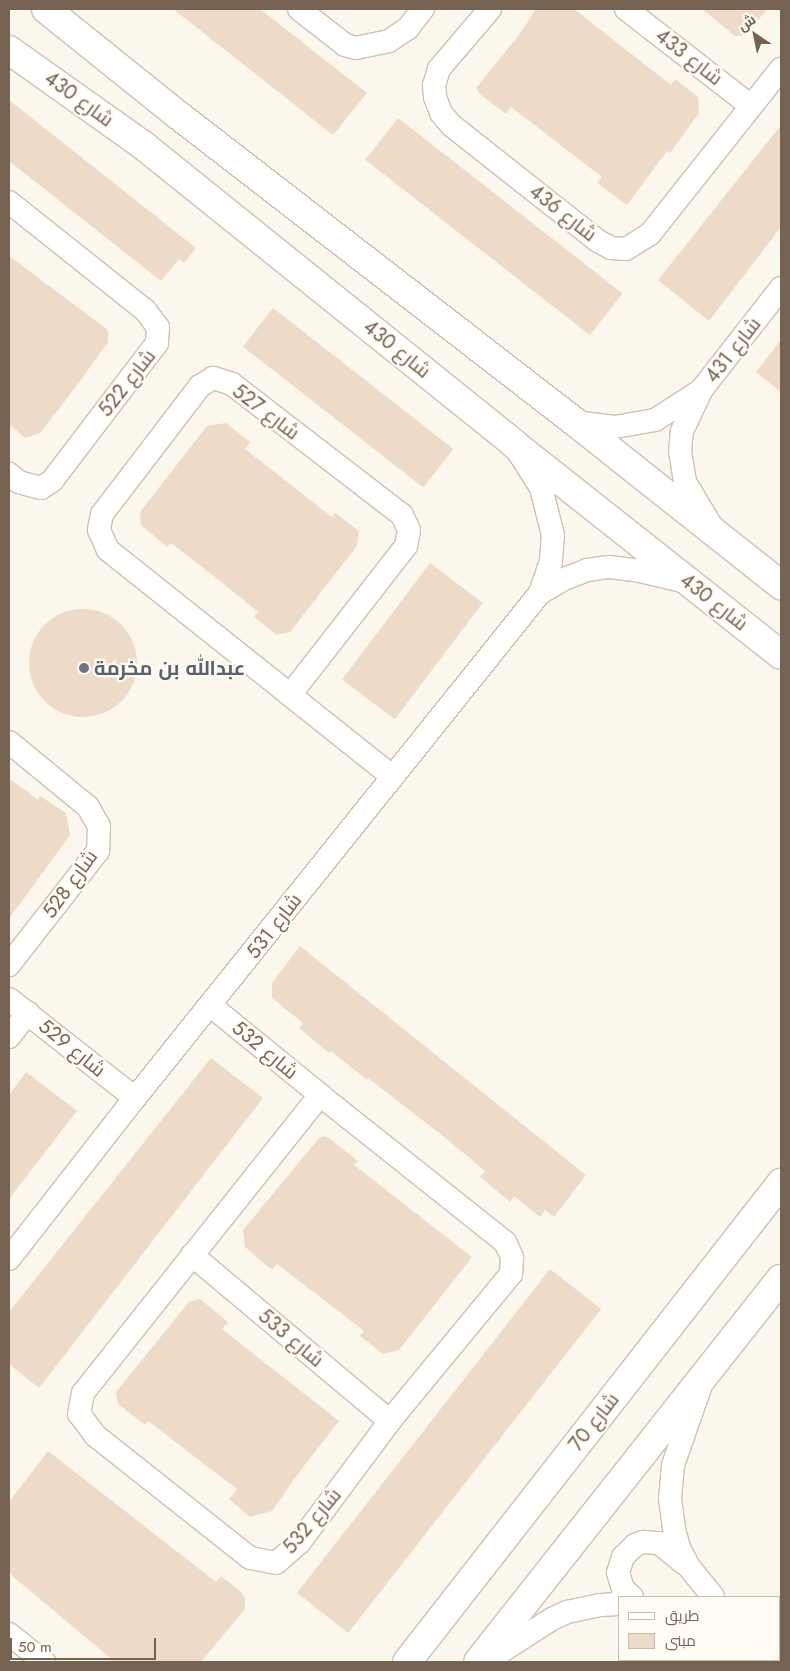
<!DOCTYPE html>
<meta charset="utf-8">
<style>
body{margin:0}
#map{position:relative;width:790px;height:1671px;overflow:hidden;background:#fbf7ed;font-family:Jost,Cairo,sans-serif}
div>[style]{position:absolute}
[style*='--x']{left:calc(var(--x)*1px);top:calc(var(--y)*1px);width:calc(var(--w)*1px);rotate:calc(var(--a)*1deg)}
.building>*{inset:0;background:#eedbc7;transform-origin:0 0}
.round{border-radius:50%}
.roads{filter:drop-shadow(1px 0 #cdc1b3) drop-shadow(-1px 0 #cdc1b3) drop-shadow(0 1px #cdc1b3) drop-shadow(0 -1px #cdc1b3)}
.minor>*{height:22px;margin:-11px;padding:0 11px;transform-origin:11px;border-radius:11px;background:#fff}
.tertiary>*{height:28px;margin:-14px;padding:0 14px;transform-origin:14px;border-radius:14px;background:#fff}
.secondary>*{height:28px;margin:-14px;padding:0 14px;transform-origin:14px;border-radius:14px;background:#fff}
.dots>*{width:14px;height:14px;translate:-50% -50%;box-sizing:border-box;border:2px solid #fefbf4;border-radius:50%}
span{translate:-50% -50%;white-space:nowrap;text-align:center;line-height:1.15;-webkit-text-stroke:4.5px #fefbf4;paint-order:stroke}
.street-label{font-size:20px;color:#756251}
.worship-label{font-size:20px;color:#5b616d;font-weight:700}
.left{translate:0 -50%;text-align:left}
.frame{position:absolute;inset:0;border:10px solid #756251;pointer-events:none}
.legend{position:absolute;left:618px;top:1596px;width:162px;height:65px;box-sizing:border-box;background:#fefbf4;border:1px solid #c7beb3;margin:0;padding:6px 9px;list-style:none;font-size:15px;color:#756251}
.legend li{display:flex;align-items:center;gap:10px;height:25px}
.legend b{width:25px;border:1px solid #c7beb3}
.north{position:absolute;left:730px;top:10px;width:50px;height:50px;-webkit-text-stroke:4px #fefbf4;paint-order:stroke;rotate:326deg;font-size:14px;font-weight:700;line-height:20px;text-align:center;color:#756251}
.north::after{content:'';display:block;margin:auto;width:18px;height:22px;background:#756251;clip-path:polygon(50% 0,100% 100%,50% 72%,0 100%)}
.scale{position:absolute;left:10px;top:1638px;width:146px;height:22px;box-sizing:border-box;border:2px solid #756251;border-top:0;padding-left:6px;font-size:15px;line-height:18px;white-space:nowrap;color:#756251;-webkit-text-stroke:4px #fefbf4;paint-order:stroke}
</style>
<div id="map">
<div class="building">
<div style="clip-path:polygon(173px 9px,260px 9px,367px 93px,333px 135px)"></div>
<div style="clip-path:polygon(536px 9px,574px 9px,671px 85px,675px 79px,698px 97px,699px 113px,670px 153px,667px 151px,627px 205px,597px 183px,602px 177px,511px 107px,506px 114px,481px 95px,476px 88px,519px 35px)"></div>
<div style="clip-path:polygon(702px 9px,767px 9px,746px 35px,735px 36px)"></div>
<div style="clip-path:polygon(9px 100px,196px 248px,184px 263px,179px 259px,161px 281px,9px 161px)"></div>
<div style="left:398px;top:118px;width:285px;height:53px;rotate:38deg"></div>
<div style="clip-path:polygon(781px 125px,781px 227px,709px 321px,658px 280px)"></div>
<div style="clip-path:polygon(9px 256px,108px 330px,108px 342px,75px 388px,40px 433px,25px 438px,9px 424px)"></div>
<div style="left:273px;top:308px;width:229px;height:49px;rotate:38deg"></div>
<div style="clip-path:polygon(781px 340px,781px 392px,756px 372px)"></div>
<div style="clip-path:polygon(226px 423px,250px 442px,245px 449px,332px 517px,335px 513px,359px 531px,357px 546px,290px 632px,277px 635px,254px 617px,258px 612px,215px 577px,171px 543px,167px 547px,141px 525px,140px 512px,207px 426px)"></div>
<div style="left:430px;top:563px;width:66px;height:146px;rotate:37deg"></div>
<div class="round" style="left:29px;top:609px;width:108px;height:108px"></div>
<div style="clip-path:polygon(9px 778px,38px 800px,40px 796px,66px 813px,70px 835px,9px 919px)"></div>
<div style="clip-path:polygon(300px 946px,586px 1175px,554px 1217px,545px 1210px,540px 1217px,514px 1196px,510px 1202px,480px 1177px,485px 1171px,448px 1140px,368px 1078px,367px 1080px,331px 1051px,329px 1053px,299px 1028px,303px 1023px,272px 998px,272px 983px)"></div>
<div style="clip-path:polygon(211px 1058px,263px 1098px,39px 1388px,9px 1364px,9px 1312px)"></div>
<div style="clip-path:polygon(26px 1072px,77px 1111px,9px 1199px,9px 1095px)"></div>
<div style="clip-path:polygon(326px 1136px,358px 1161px,354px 1165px,472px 1257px,399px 1350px,383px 1354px,360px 1336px,364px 1331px,315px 1293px,277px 1264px,272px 1270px,245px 1247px,243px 1230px,320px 1137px)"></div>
<div style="left:550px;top:1269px;width:65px;height:411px;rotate:38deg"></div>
<div style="clip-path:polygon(200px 1299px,228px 1322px,222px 1329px,339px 1421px,300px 1471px,272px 1511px,250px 1517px,229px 1499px,237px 1489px,148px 1421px,145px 1425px,118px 1404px,116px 1392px,189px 1302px)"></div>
<div style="clip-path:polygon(48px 1451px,216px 1582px,221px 1576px,241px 1592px,245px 1599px,245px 1609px,201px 1662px,115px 1662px,9px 1573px,9px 1502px)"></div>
</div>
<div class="roads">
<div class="minor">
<div style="--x:299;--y:9;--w:58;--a:38"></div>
<div style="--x:345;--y:45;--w:11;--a:15"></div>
<div style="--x:356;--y:48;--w:34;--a:-12"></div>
<div style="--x:389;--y:41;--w:23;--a:-34"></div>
<div style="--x:408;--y:28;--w:24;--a:-52"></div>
<div style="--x:490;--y:9;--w:79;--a:130.4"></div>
<div style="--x:439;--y:69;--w:17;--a:107"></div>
<div style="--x:434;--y:85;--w:12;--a:85"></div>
<div style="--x:435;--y:97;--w:17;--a:69"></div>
<div style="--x:441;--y:113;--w:16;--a:50"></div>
<div style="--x:451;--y:125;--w:187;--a:38.3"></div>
<div style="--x:598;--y:241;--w:15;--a:28"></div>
<div style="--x:611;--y:248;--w:15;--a:4"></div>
<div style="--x:626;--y:249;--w:28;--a:-32"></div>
<div style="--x:650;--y:234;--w:211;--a:-51.6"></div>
<div style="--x:626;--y:9;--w:158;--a:37.8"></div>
<div style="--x:9;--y:202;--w:174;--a:38.5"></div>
<div style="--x:145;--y:310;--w:21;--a:53"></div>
<div style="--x:158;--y:327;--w:16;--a:94"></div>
<div style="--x:157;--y:343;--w:173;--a:127.3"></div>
<div style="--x:52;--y:481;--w:13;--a:148"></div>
<div style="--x:41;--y:488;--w:23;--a:-165"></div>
<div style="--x:19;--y:482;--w:13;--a:-141"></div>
<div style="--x:575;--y:422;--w:40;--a:7.1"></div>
<div style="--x:615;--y:427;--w:41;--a:-9.9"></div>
<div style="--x:655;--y:420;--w:54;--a:-32.8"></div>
<div style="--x:712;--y:527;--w:52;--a:-121"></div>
<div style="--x:685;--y:482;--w:30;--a:-99"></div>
<div style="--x:680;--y:452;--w:21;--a:-85"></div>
<div style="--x:682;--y:431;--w:47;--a:-64.5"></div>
<div style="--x:702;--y:389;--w:128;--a:-52"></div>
<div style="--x:540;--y:593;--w:28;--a:-30"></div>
<div style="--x:564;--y:579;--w:25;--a:-21"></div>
<div style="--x:587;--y:570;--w:22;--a:-8"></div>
<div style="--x:609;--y:567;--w:31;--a:7"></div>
<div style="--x:640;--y:571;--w:47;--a:13.4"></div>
<div style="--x:290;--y:695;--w:189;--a:-52.1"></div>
<div style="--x:406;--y:546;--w:16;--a:-79"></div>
<div style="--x:409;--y:530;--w:17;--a:-115"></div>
<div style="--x:402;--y:515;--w:215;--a:-142.4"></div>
<div style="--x:232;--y:384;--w:20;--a:-162"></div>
<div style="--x:213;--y:378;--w:15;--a:148"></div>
<div style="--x:200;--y:386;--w:161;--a:127.4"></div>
<div style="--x:102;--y:514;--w:16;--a:101"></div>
<div style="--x:99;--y:530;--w:22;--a:66"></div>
<div style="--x:108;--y:550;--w:233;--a:38.5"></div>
<div style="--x:290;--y:695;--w:130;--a:38.5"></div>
<div style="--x:9;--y:742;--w:102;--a:39.4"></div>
<div style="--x:88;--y:807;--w:22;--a:60"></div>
<div style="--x:99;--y:826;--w:25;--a:92"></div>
<div style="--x:98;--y:851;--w:145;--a:128"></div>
<div style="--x:9;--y:999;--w:160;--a:38.2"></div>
<div style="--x:211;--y:1006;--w:141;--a:39.2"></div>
<div style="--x:320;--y:1095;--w:236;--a:38.5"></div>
<div style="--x:505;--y:1242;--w:17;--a:65"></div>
<div style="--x:512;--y:1257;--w:17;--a:93"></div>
<div style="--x:511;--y:1274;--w:190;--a:129.5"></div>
<div style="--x:390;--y:1421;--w:152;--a:126.7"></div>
<div style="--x:299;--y:1543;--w:30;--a:139"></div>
<div style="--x:276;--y:1563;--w:26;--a:-169"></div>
<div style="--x:250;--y:1558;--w:198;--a:-141.6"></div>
<div style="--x:95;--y:1435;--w:26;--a:-127"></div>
<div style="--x:79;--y:1414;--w:21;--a:-79"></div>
<div style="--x:83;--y:1393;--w:381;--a:-51.5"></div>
<div style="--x:9;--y:1037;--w:31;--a:-52"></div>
<div style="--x:192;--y:1255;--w:258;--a:40"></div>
<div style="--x:9;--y:1259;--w:204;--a:-52"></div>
<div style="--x:135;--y:1098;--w:647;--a:-51.27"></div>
<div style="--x:540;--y:593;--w:34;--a:-71"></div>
<div style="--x:551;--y:561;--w:26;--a:-86"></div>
<div style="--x:553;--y:535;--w:49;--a:-104.3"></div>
<div style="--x:541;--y:488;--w:41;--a:-122.2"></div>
<div style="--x:700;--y:1388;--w:82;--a:109.3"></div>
<div style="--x:673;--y:1465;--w:34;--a:95"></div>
<div style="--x:670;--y:1499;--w:34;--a:82"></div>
<div style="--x:675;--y:1533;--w:18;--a:74"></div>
<div style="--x:680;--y:1550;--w:19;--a:62"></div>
<div style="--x:689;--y:1567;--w:38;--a:51"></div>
<div style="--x:632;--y:1597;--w:12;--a:-138"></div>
<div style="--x:623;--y:1589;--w:17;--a:-107"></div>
<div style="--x:618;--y:1573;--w:17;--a:-73"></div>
<div style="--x:623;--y:1557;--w:17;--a:-45"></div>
<div style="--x:635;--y:1545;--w:9;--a:-21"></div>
<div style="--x:643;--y:1542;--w:16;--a:4"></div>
<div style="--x:659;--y:1543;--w:32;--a:39"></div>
<div style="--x:9;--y:1634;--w:45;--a:38.7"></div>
<div style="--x:779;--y:1648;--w:3;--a:45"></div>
<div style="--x:725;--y:1660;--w:4;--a:34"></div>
<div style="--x:485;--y:1662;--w:80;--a:-32.7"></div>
<div style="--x:552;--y:1619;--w:17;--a:-25"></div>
<div style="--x:567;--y:1612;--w:34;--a:-12"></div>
<div style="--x:600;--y:1605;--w:19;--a:-3"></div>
</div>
<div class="tertiary">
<div style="--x:46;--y:9;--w:169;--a:38.8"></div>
<div style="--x:178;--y:115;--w:502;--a:37.71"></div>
<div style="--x:575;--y:422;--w:263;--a:38.4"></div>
<div style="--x:9;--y:50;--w:166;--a:35.4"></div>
<div style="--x:144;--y:146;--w:475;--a:38.8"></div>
<div style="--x:514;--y:444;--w:340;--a:38.3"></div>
</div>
<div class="secondary">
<div style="--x:407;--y:1662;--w:608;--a:-52.02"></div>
<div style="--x:478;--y:1662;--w:488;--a:-51.7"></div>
</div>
</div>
<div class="dots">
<div style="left:84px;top:668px;background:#6b7280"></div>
</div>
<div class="street-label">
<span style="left:689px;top:57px;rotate:38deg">شارع 433</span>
<span style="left:79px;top:99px;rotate:36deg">شارع 430</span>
<span style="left:563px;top:213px;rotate:38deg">شارع 436</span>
<span style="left:397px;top:349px;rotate:39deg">شارع 430</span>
<span style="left:733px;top:350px;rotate:-52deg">شارع 431</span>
<span style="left:127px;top:383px;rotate:-52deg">شارع 522</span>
<span style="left:266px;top:412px;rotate:37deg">شارع 527</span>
<span style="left:714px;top:602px;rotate:38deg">شارع 430</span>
<span style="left:70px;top:884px;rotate:-54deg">شارع 528</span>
<span style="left:274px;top:926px;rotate:-52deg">شارع 531</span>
<span style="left:72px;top:1048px;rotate:39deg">شارع 529</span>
<span style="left:265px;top:1050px;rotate:40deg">شارع 532</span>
<span style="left:291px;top:1338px;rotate:40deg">شارع 533</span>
<span style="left:594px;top:1422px;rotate:-52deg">شارع 70</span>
<span style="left:312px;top:1521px;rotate:-50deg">شارع 532</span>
</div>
<div class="worship-label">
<span class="left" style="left:94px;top:668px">عبدالله بن مخرمة</span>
</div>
<div class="frame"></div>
<ul class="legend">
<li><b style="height:6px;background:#fff"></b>طريق</li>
<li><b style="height:14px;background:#eedbc7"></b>مبنى</li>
</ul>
<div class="north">ش</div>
<div class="scale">50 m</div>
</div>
